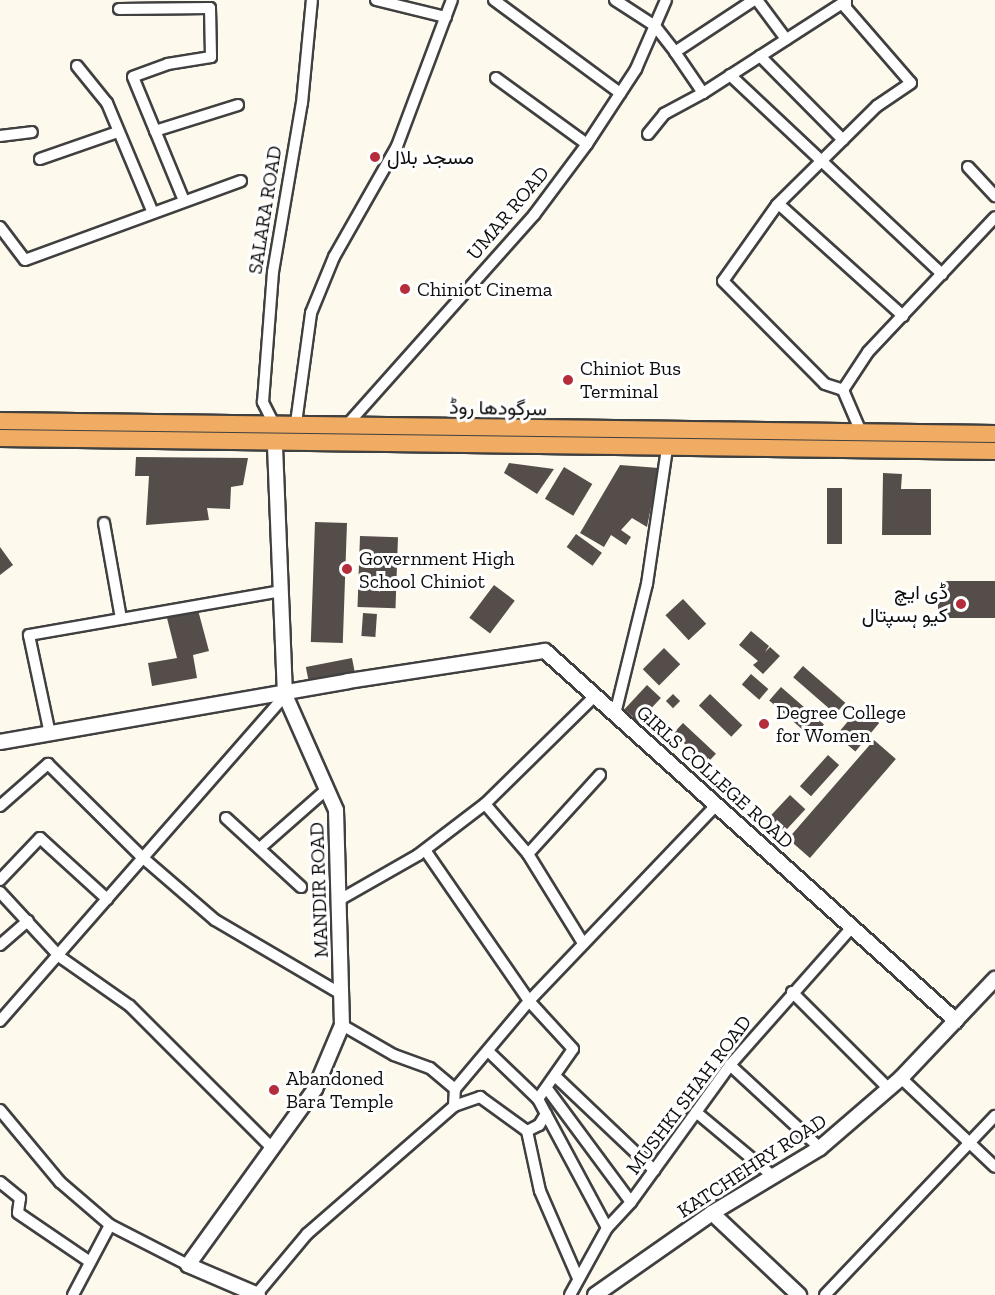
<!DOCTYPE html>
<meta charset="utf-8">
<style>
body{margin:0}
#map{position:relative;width:995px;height:1295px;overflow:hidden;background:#fef9ed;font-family:"Zilla Slab",Vazirmatn,serif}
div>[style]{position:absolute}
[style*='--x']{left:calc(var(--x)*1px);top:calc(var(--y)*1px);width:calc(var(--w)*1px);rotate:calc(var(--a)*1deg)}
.building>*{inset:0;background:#554d49;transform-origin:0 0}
.roads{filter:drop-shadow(2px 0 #404040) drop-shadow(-2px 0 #404040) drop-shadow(0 2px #404040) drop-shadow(0 -2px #404040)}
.minor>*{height:10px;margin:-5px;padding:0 5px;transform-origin:5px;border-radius:5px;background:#fff}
.tertiary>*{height:14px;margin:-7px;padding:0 7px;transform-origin:7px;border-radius:7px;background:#fff}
.trunk>*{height:16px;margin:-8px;padding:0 8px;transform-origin:8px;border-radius:8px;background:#f0ac62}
.dots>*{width:16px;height:16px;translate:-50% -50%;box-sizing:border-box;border:3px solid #fff;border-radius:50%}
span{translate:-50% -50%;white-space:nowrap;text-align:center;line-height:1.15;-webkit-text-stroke:6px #fff;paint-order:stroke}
.poi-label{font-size:20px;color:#0d0d0d}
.left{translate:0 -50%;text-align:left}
.right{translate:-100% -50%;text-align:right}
.street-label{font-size:20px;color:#0d0d0d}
</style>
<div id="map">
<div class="building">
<div style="clip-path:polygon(136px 457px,248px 458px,243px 485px,231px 487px,230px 509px,207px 508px,209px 520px,146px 525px,149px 476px,135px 476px)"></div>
<div style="clip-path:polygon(509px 463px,554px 469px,537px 494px,504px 473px)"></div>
<div style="clip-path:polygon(620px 465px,659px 468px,647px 527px,632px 518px,621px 530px,631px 537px,626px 545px,611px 535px,604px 547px,580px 533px)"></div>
<div style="left:564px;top:467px;width:33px;height:37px;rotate:31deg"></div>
<div style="clip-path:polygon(883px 473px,902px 474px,901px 489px,931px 489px,931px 535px,882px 535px)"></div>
<div style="left:827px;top:488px;width:15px;height:56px"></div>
<div style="left:315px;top:522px;width:32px;height:120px;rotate:2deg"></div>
<div style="left:576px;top:534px;width:32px;height:16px;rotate:36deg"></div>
<div style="left:360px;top:536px;width:38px;height:71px;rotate:2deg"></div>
<div style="clip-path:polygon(0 547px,13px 565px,0 575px)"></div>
<div style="left:995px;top:581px;width:37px;height:57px;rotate:90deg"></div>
<div style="left:494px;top:585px;width:26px;height:41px;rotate:37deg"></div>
<div style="left:683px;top:599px;width:34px;height:24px;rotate:47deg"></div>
<div style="clip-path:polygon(198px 610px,209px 651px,193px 655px,197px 678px,152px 686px,148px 663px,177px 658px,167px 618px)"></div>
<div style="left:363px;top:613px;width:14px;height:23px;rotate:4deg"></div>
<div style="clip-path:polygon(751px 631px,769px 646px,765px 652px,770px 647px,780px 656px,763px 674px,753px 665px,758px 661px,739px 645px)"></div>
<div style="left:664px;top:648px;width:23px;height:30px;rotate:45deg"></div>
<div style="left:352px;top:658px;width:15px;height:47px;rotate:79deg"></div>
<div style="left:803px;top:666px;width:56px;height:15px;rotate:41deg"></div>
<div style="left:751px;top:674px;width:23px;height:14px;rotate:41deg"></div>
<div style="left:647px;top:685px;width:19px;height:33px;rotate:43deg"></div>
<div style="left:781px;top:687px;width:57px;height:18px;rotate:41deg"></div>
<div style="left:673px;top:694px;width:10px;height:10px;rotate:45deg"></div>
<div style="left:710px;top:694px;width:45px;height:16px;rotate:44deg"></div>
<div style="left:860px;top:707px;width:25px;height:37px;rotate:40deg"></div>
<div style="left:683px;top:723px;width:45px;height:14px;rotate:43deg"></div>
<div style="left:874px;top:740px;width:29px;height:131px;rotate:41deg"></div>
<div style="left:828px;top:755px;width:15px;height:42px;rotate:42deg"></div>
<div style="left:790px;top:795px;width:21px;height:35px;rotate:43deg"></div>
</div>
<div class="roads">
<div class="minor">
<div style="--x:376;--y:0;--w:72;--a:13.7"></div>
<div style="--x:494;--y:0;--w:157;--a:36.4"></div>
<div style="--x:615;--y:0;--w:48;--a:33"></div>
<div style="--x:655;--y:26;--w:33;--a:52"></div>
<div style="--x:675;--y:52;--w:95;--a:-33.4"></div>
<div style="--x:757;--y:0;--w:49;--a:53.4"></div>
<div style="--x:119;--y:9;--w:91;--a:-0.6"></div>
<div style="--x:210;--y:8;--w:49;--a:88.8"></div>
<div style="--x:211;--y:57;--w:44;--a:170.8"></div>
<div style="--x:168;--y:64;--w:37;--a:160"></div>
<div style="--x:133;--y:77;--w:134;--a:67.6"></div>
<div style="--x:760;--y:56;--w:118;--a:45.3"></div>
<div style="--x:77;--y:66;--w:48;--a:51"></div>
<div style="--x:107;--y:103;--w:119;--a:67.3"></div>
<div style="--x:730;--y:75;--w:291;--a:43.2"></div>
<div style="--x:496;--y:78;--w:112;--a:36"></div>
<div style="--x:703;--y:93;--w:170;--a:-32.8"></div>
<div style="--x:846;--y:1;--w:7;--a:90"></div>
<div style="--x:846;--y:8;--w:99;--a:49.1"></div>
<div style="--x:911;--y:83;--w:41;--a:145.9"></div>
<div style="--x:877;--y:106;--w:141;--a:135.3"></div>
<div style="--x:777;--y:205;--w:93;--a:125.4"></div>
<div style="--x:723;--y:281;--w:145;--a:45.3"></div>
<div style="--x:825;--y:384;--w:19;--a:18"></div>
<div style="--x:155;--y:131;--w:87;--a:-17.4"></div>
<div style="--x:648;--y:134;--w:26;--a:-51"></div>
<div style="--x:664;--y:114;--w:44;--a:-28.3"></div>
<div style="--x:703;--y:93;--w:50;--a:-124.3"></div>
<div style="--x:0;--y:136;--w:32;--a:-7"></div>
<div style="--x:40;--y:159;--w:83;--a:-19.1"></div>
<div style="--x:968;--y:167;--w:40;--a:47"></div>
<div style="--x:782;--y:207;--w:163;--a:42"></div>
<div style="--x:0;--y:227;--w:41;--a:52.9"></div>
<div style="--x:25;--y:260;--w:230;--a:-20.1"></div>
<div style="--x:296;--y:423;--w:111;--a:-82.2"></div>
<div style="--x:311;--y:313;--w:61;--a:-67.7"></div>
<div style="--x:334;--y:257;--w:128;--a:-60.4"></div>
<div style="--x:397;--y:146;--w:156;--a:-69.4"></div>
<div style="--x:274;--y:424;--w:25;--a:-117"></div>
<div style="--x:263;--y:402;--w:130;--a:-85.6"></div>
<div style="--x:273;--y:272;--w:171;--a:-80.3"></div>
<div style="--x:302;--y:103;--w:103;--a:-84.5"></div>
<div style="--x:346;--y:426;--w:283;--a:-48.3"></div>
<div style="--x:534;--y:215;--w:89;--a:-53.3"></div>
<div style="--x:587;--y:144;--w:90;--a:-56.8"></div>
<div style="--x:636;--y:69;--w:75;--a:-66.5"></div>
<div style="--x:861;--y:432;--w:46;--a:-113.2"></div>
<div style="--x:843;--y:390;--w:45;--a:-56.7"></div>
<div style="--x:868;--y:352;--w:185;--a:-46.7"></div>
<div style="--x:104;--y:523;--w:97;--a:79.9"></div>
<div style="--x:615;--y:714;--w:134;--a:-76.2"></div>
<div style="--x:647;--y:584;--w:136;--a:-81.6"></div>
<div style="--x:50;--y:734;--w:101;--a:-102"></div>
<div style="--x:29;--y:635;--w:257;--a:-9.9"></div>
<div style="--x:485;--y:804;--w:66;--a:49.3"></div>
<div style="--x:528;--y:854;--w:105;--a:58.3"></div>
<div style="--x:0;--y:806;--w:64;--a:-41.2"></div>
<div style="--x:48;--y:764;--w:132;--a:44.7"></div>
<div style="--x:142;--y:857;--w:96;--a:40.8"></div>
<div style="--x:215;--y:920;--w:146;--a:30.4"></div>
<div style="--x:226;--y:818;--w:102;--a:42.6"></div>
<div style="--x:260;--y:848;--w:89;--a:-41.4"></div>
<div style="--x:425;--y:850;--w:183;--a:55.4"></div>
<div style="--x:529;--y:1001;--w:65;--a:47.5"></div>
<div style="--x:573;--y:1049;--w:61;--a:125"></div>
<div style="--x:538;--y:1099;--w:17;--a:62"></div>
<div style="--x:546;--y:1114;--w:13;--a:122"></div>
<div style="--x:539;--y:1125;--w:13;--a:153"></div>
<div style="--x:528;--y:854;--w:107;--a:-47.7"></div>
<div style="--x:0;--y:880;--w:58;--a:-46.4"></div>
<div style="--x:40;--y:838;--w:91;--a:42.3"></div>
<div style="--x:0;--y:892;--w:88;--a:47.3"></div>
<div style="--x:60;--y:957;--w:85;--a:35"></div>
<div style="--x:130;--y:1006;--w:202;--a:45"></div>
<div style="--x:341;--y:899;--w:89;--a:-29.7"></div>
<div style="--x:418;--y:855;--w:84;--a:-37.3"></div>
<div style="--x:485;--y:804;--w:154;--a:-44.5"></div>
<div style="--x:0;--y:945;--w:37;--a:-41"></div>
<div style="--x:792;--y:992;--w:137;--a:45"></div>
<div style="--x:0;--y:1021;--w:433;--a:-48.8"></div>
<div style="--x:342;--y:1025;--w:60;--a:30"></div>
<div style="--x:394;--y:1055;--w:38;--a:20"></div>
<div style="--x:430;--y:1068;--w:33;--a:40"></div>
<div style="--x:489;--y:1052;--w:68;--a:43.8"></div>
<div style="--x:730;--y:1065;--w:122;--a:42.7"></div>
<div style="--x:555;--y:1076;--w:137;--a:43.5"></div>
<div style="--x:901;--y:1078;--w:129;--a:43.4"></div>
<div style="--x:548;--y:1090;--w:139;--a:53.5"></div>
<div style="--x:454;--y:1106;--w:17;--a:-87"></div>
<div style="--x:455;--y:1089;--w:115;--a:-49.9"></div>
<div style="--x:529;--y:1001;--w:272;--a:-46.3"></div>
<div style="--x:0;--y:1110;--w:94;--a:50.2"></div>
<div style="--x:60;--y:1182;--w:66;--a:40.7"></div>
<div style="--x:110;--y:1225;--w:88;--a:27.1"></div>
<div style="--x:696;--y:1112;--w:102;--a:39.8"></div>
<div style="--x:546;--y:1114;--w:129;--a:61.8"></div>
<div style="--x:0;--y:1182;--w:26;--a:39"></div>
<div style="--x:20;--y:1198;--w:15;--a:98"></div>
<div style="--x:18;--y:1213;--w:87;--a:34.2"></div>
<div style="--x:73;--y:1295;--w:79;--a:-62.1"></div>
<div style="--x:256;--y:1295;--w:80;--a:-50.1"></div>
<div style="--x:307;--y:1234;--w:195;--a:-41"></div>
<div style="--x:454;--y:1106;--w:28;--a:-19"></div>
<div style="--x:480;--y:1097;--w:58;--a:35.9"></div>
<div style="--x:527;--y:1131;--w:61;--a:77.8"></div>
<div style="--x:540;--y:1191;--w:93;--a:66.5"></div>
<div style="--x:570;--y:1295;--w:77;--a:-61.1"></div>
<div style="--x:607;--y:1228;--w:35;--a:-47"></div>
<div style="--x:631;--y:1202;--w:169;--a:-54.1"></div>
<div style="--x:730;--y:1065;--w:184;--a:-48.5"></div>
<div style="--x:825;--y:1295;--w:247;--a:-46.5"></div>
</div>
<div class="tertiary">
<div style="--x:0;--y:742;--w:353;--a:-9.9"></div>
<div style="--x:348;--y:681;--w:199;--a:-8.7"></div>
<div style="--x:545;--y:651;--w:553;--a:41.99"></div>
<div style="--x:712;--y:1213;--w:120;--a:43.3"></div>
<div style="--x:258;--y:1295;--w:76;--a:-156.8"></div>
<div style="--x:188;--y:1265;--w:217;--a:-54.2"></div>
<div style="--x:315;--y:1089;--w:69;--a:-67.1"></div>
<div style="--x:342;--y:1025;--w:215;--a:-91.6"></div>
<div style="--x:336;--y:810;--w:126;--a:-113.9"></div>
<div style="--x:285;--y:695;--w:251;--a:-92.3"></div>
<div style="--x:595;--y:1295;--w:143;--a:-35"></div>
<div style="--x:712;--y:1213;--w:126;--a:-31"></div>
<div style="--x:820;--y:1148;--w:107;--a:-40.8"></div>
<div style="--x:901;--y:1078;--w:137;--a:-46.5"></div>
</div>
<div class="trunk">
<div style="--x:0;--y:421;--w:995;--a:0.75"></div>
<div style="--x:0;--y:438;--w:995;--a:0.75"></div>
</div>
</div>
<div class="dots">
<div style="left:375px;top:157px;background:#b52c3c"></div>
<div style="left:405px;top:289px;background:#b52c3c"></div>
<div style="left:568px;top:380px;background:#b52c3c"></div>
<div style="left:347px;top:569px;background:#b52c3c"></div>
<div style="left:961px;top:604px;background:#b52c3c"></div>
<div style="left:764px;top:724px;background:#b52c3c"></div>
<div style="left:274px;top:1090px;background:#b52c3c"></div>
</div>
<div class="poi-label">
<span class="left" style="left:387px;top:157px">مسجد بلال</span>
<span class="left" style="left:417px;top:289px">Chiniot Cinema</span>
<span class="left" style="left:580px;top:380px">Chiniot Bus<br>Terminal</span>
<span class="left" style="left:359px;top:570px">Government High<br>School Chiniot</span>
<span class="right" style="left:948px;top:604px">ڈی ایچ<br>کیو ہسپتال</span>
<span class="left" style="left:776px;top:724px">Degree College<br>for Women</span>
<span class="left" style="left:286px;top:1090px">Abandoned<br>Bara Temple</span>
</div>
<div class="street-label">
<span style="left:265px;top:210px;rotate:-81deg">SALARA ROAD</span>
<span style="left:508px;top:213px;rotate:-50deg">UMAR ROAD</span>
<span style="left:498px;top:408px;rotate:1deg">سرگودھا روڈ</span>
<span style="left:715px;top:777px;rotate:42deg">GIRLS COLLEGE ROAD</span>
<span style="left:319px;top:890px;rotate:-92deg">MANDIR ROAD</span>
<span style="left:689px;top:1095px;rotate:-53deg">MUSHKI SHAH ROAD</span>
<span style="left:752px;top:1166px;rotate:-33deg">KATCHEHRY ROAD</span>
</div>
</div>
